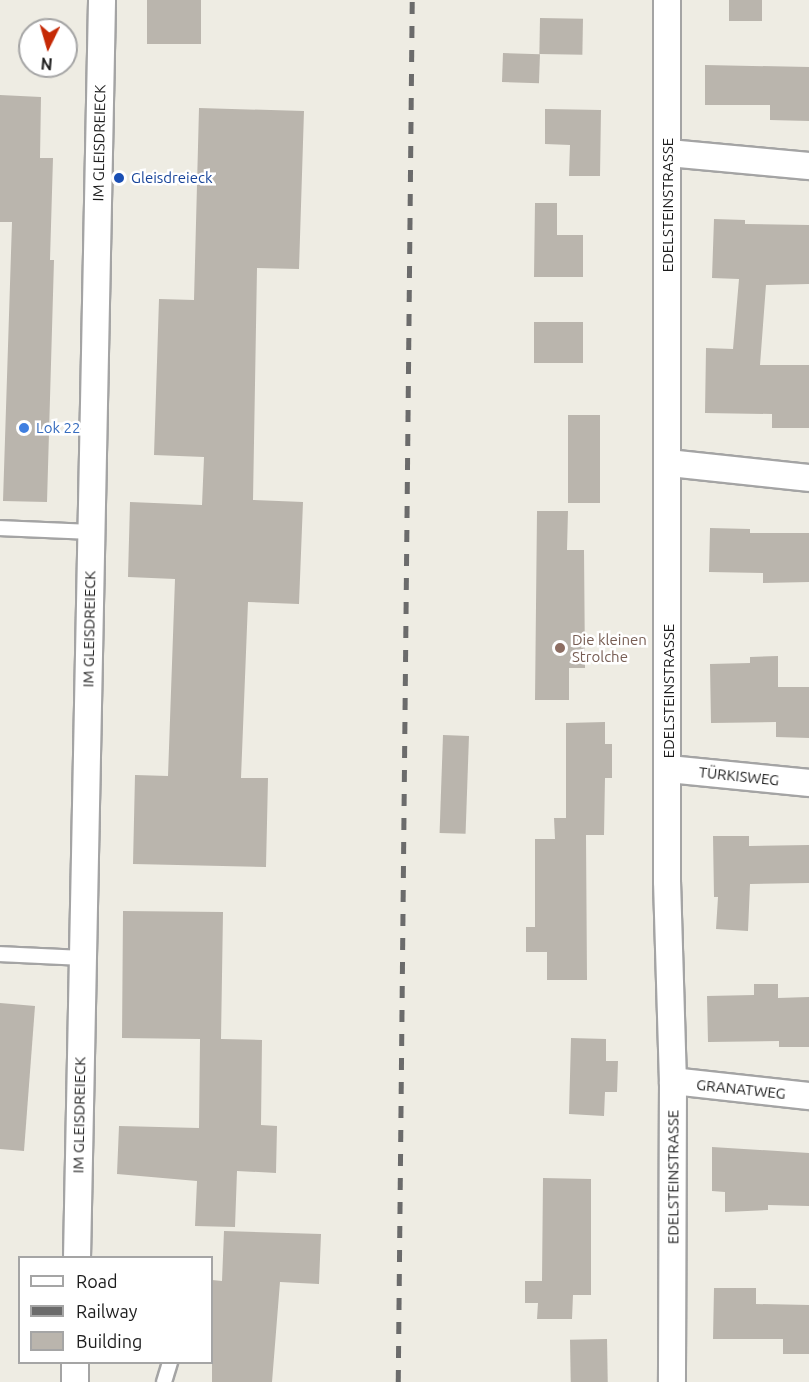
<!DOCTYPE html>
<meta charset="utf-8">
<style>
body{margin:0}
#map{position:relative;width:809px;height:1382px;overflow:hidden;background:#eeece3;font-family:Ubuntu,sans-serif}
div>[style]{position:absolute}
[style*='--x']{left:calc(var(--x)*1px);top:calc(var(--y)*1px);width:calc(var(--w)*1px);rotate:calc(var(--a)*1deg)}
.building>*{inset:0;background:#bab5ad;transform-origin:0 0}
.roads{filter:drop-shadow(2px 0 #a4a4a4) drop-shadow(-2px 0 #a4a4a4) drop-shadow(0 2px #a4a4a4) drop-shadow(0 -2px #a4a4a4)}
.lane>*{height:14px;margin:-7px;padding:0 7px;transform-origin:7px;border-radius:7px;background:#fff}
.street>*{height:26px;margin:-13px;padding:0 13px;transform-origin:13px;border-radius:13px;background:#fff}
.rail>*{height:4.5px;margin-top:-2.25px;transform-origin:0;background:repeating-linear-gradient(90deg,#6b6b6b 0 12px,transparent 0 24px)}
.dots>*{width:16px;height:16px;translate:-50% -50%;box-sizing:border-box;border:3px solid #fff;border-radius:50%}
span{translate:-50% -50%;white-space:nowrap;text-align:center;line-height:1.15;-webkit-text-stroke:5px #fff;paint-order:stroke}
.street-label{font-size:15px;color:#1d1d1d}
.transit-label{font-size:15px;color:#164399}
.left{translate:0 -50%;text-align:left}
.shop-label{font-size:15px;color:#366cbe}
.education-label{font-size:15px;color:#785e54}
.legend{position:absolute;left:18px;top:1256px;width:195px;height:108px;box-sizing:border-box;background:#fff;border:2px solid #a5a5a5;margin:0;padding:8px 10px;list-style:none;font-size:18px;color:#1d1d1d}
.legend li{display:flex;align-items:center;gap:12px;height:30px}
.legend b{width:30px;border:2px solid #a5a5a5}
.north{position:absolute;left:18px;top:18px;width:60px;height:60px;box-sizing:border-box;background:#fff;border:2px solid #a5a5a5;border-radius:50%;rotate:185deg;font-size:16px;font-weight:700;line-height:24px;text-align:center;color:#1d1d1d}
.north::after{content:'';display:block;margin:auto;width:21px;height:27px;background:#c52905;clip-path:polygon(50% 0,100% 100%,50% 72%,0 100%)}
</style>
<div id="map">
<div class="building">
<div style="left:147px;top:0;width:54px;height:44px"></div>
<div style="left:729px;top:0;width:33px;height:21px"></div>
<div style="left:540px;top:18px;width:43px;height:36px;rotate:1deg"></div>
<div style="left:503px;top:53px;width:37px;height:29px;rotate:2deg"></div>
<div style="clip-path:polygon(705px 65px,809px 67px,809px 121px,770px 120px,770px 105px,705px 105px)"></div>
<div style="clip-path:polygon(0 95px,41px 97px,40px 158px,53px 158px,50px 260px,54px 260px,47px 502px,3px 501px,12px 222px,0 222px)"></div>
<div style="clip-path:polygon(199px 108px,304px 111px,299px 269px,257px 268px,253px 500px,303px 502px,299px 604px,248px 602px,241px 778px,268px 778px,266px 867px,133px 864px,135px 775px,168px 776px,175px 579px,128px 577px,130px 502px,202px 505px,204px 457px,154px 455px,159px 299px,194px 300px)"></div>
<div style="clip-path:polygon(545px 109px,601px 110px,600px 176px,569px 176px,570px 145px,545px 144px)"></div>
<div style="clip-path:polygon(535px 203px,557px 203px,557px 235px,583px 235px,583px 277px,534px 277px)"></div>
<div style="clip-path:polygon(714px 219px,745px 220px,745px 224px,809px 225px,809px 284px,766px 285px,760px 365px,809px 365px,809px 428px,772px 428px,772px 414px,705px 413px,706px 348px,733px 349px,739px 279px,712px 278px)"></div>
<div style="left:534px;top:322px;width:49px;height:41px"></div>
<div style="left:568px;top:415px;width:32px;height:88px"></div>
<div style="clip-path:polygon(537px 511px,568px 511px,567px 550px,584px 550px,585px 668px,569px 668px,569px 700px,535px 700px)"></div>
<div style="clip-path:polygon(710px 528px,750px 529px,750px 533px,809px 533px,809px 582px,763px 583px,763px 573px,709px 572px)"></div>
<div style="clip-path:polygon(778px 656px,778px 687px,809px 687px,809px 738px,776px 737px,776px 722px,711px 723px,710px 664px,750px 663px,750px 657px)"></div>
<div style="clip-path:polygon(605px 722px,605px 744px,612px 744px,612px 778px,605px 778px,604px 835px,586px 835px,587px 980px,547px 980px,547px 952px,526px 952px,526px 927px,535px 927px,535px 839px,555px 839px,554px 818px,566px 818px,566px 723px)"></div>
<div style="left:443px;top:735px;width:26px;height:98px;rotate:2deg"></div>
<div style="clip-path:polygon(713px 836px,749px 836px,749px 846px,809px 845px,809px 883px,750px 884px,748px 931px,716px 929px,718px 897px,714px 897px)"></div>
<div style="clip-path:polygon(123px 911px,223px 912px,221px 1039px,262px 1040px,261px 1125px,277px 1126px,276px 1173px,237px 1171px,235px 1227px,195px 1226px,197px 1181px,117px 1174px,119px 1126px,199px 1128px,200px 1039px,122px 1038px)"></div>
<div style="clip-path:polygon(754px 984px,778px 984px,778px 998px,809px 997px,809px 1047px,779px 1047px,779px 1041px,708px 1042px,707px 996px,754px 995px)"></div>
<div style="clip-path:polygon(0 1003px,35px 1006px,24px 1151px,0 1149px)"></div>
<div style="clip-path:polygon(571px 1038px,606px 1039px,606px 1061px,618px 1061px,617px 1092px,605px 1092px,604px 1116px,569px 1114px)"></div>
<div style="clip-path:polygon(712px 1147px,809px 1153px,809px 1206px,768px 1205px,768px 1210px,725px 1212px,725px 1192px,712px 1191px)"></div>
<div style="clip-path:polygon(543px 1178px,591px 1179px,591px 1295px,573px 1295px,572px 1319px,537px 1319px,538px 1303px,525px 1303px,525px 1281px,542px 1281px)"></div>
<div style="clip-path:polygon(224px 1231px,321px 1234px,319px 1284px,280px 1282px,272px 1382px,212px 1382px,212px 1280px,222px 1281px)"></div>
<div style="clip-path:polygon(714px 1288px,756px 1288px,756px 1304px,809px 1305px,809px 1354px,783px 1354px,783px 1339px,713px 1339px)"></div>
<div style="left:607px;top:1339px;width:43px;height:37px;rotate:89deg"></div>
</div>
<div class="roads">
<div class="lane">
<div style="--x:0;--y:528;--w:91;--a:2.5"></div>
<div style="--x:0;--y:954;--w:82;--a:2.8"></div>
<div style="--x:164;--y:1382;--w:21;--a:-73"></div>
</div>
<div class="street">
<div style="--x:667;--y:0;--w:881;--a:90"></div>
<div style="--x:667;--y:881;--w:200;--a:88.3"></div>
<div style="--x:673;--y:1081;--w:301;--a:90.2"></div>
<div style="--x:668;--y:153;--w:142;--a:5.3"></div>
<div style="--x:669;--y:463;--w:141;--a:6.1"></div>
<div style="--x:669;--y:769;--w:141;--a:5.7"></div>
<div style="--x:673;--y:1081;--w:137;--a:6.3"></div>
<div style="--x:77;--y:1258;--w:1258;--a:-88.86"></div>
<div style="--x:75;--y:1382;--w:20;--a:-90"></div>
</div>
</div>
<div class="rail">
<div style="--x:398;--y:1382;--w:1382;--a:-89.42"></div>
</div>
<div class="dots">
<div style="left:119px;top:178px;background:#1a4fb4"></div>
<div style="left:24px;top:428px;background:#3f7fe0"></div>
<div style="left:560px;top:648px;background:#8d6e63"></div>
</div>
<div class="street-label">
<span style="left:99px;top:143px;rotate:-89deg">IM GLEISDREIECK</span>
<span style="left:668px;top:205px;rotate:-90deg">EDELSTEINSTRASSE</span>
<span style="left:89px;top:629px;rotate:-89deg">IM GLEISDREIECK</span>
<span style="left:669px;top:691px;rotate:-90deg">EDELSTEINSTRASSE</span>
<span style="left:739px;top:776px;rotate:6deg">TÜRKISWEG</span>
<span style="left:741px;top:1089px;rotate:6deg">GRANATWEG</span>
<span style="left:79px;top:1115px;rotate:-89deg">IM GLEISDREIECK</span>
<span style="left:673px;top:1177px;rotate:-90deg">EDELSTEINSTRASSE</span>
</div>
<div class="transit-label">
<span class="left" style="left:131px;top:178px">Gleisdreieck</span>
</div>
<div class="shop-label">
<span class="left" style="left:36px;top:428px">Lok 22</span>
</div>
<div class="education-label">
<span class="left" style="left:572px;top:648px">Die kleinen<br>Strolche</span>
</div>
<ul class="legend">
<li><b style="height:8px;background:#fff"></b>Road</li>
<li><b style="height:8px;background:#6b6b6b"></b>Railway</li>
<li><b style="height:16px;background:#bab5ad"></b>Building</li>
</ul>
<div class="north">N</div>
</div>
